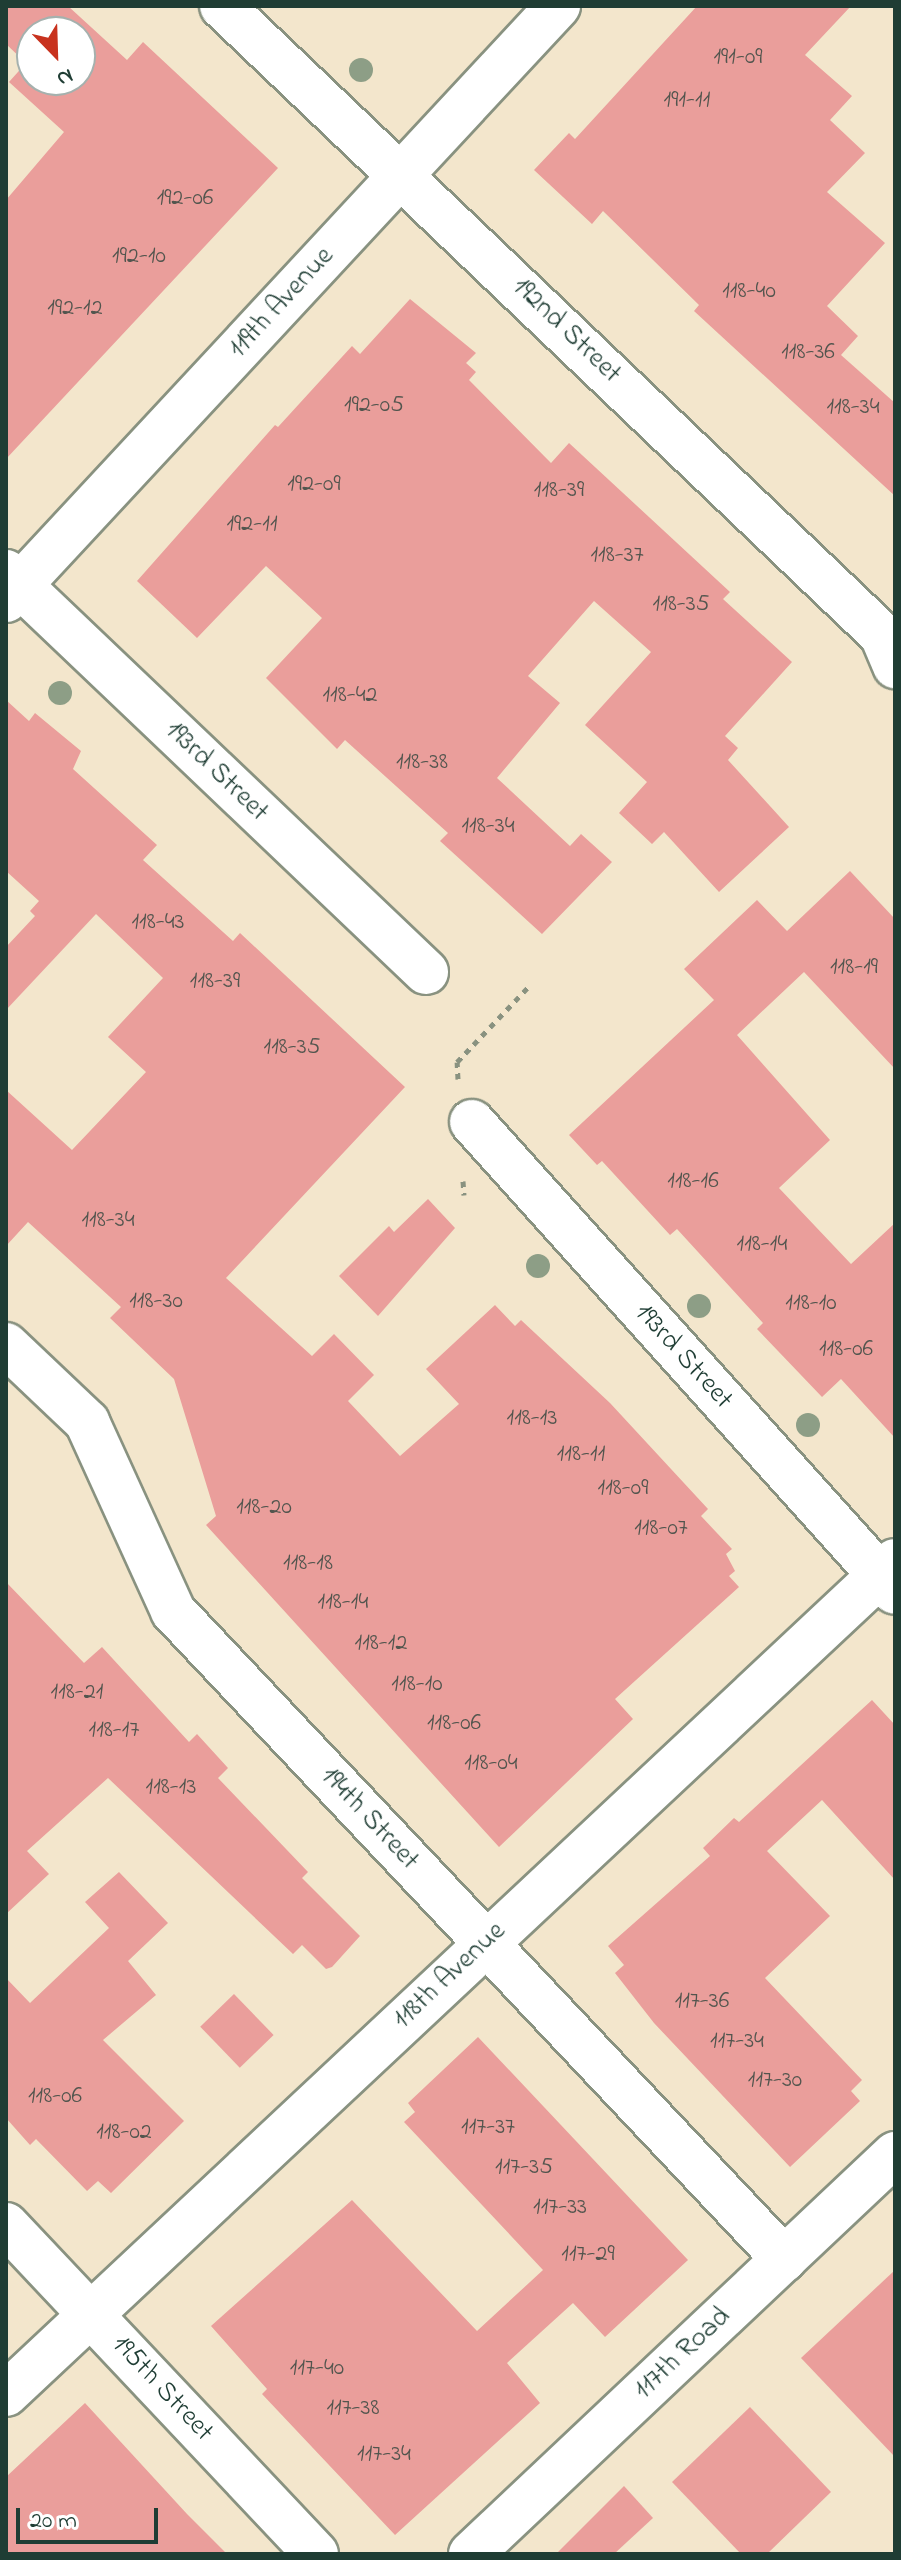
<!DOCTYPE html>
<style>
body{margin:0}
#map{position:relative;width:901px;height:2560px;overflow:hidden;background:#f3e6cc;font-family:"Indie Flower",sans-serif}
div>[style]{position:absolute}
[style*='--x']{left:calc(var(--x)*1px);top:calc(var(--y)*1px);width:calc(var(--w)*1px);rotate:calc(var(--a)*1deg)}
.building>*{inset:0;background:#ea9e9b;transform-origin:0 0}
.path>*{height:5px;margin-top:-2.5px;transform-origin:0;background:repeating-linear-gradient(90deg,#899280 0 6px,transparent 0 12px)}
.roads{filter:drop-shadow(2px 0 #899280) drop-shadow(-2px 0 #899280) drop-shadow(0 2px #899280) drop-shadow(0 -2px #899280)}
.minor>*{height:44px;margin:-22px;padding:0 22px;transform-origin:22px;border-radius:22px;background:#fff}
.trees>*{width:24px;height:24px;margin:-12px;border-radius:50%;background:#8d9e86}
span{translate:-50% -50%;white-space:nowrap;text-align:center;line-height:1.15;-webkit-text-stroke:6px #fff;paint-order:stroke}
.number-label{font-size:24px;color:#52554e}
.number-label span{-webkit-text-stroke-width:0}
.street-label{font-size:28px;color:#1f3d34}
.frame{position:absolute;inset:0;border:8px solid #1f3d34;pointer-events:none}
.north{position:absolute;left:16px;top:16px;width:80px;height:80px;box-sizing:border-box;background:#fff;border:2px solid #a5b1ae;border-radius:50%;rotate:157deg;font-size:22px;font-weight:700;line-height:32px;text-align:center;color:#1f3d34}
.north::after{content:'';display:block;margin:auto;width:28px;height:36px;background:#c8321e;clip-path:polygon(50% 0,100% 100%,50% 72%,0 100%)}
.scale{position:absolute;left:16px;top:2508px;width:142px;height:36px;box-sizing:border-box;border:4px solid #1f3d34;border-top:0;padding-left:10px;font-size:24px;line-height:28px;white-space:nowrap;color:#1f3d34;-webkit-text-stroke:6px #fff;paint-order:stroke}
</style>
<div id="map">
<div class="building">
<div style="clip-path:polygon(evenodd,6px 6px,68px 6px,127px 60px,143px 42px,278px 168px,6px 459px,6px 200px,64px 132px,9px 82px,26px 63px,6px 44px,6px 6px,32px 32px,80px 32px,80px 80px,32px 80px,32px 32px)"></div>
<div style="clip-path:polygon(697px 6px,851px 6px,805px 55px,852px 96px,830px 120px,865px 153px,827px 192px,885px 243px,827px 306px,858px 336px,841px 355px,895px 403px,895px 496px,694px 311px,699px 305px,603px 211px,592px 224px,534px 170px,569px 133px,575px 139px)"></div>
<div style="clip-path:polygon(410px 299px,476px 353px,466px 363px,476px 372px,469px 380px,551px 463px,569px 443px,730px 592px,723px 599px,792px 662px,725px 736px,738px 748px,728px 760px,789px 827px,719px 892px,664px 832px,652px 844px,619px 813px,647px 782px,585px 725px,651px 652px,594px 601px,528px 676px,560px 703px,497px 778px,570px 846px,581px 834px,612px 862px,542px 934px,440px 841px,448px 833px,345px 740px,337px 749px,266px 678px,322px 618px,266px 566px,197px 638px,137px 581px,275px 425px,278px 427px,352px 346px,360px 354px)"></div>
<div style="clip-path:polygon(6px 700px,29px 721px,35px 713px,81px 751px,73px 769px,157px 845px,143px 860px,233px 941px,240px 933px,405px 1087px,226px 1278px,312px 1356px,334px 1334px,374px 1375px,348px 1401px,400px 1456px,459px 1404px,426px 1369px,495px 1305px,515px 1326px,521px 1320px,610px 1403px,708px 1509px,701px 1516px,732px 1549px,726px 1554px,735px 1571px,729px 1576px,739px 1587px,615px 1699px,633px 1719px,499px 1847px,206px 1525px,216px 1516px,174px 1379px,110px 1318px,121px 1307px,28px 1222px,6px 1246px,6px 1090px,72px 1150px,146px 1072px,108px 1037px,163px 978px,96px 914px,6px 1010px,6px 947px,35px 916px,30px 911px,39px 901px,6px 871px)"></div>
<div style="clip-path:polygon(850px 871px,895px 919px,895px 1069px,804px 972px,737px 1035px,830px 1140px,779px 1188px,851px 1264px,895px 1223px,895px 1438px,841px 1379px,822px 1397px,757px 1329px,763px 1323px,677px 1229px,670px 1235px,602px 1161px,597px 1165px,569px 1135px,714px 1000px,684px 969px,757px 900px,787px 931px)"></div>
<div style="clip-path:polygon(428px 1199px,455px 1228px,378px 1316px,339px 1276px,389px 1226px,394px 1232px)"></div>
<div style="clip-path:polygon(6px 1582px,84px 1663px,102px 1647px,189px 1742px,197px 1734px,228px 1768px,218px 1778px,308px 1872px,302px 1878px,360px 1936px,332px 1967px,326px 1969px,302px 1945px,293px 1954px,108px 1778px,27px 1851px,49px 1874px,6px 1914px)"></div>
<div style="clip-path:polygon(872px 1700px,895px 1725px,895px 1880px,822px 1800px,767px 1851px,830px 1916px,765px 1978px,862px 2080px,851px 2091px,860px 2101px,790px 2167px,654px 2023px,615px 1973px,624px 1965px,608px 1946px,710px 1856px,703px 1848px,734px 1818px,739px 1822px)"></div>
<div style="clip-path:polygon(119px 1872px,168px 1923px,128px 1961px,156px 1995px,103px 2040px,184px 2121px,111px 2193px,98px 2181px,87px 2191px,36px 2139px,30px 2145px,6px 2118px,6px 1978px,30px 2003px,109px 1928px,85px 1902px)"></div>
<div style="left:234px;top:1994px;width:57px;height:47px;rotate:46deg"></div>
<div style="clip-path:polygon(478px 2037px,688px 2260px,605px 2337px,573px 2303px,507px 2363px,540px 2403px,395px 2535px,262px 2394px,267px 2389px,211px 2326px,352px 2200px,477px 2331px,543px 2270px,404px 2122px,415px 2112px,408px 2103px)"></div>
<div style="clip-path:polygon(895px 2270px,895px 2457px,801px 2358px)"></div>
<div style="clip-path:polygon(85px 2403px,187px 2514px,227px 2554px,6px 2554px,6px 2477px)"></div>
<div style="clip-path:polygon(750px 2407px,831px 2492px,767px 2554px,741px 2554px,672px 2482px)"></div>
<div style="clip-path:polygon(624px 2486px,653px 2518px,614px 2554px,556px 2554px)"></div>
</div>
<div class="path">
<div style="--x:458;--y:1079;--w:17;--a:-93"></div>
<div style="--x:457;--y:1062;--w:106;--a:-46.5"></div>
<div style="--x:463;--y:1181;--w:14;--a:86"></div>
</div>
<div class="roads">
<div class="minor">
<div style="--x:222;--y:6;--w:912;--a:43.62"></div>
<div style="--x:882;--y:635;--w:34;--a:67"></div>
<div style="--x:6;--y:572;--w:580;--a:43.6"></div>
<div style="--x:6;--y:600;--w:811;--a:-47.1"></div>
<div style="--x:472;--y:1122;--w:632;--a:48.01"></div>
<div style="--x:6;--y:1345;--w:112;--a:43.5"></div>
<div style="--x:87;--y:1422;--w:208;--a:65.5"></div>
<div style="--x:173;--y:1611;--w:891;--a:46.68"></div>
<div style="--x:6;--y:2225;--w:452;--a:46.7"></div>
<div style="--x:6;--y:2394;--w:1218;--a:-43.14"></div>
<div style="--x:471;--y:2554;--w:583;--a:-43.33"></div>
</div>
</div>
<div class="trees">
<div style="left:361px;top:70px"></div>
<div style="left:60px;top:693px"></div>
<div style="left:538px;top:1266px"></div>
<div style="left:699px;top:1306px"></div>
<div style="left:808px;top:1425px"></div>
</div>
<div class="number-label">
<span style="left:738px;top:58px">191-09</span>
<span style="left:687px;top:101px">191-11</span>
<span style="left:185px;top:199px">192-06</span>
<span style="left:139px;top:257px">192-10</span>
<span style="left:749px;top:292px">118-40</span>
<span style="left:75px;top:309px">192-12</span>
<span style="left:808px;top:353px">118-36</span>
<span style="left:374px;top:406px">192-05</span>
<span style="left:853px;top:408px">118-34</span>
<span style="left:314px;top:485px">192-09</span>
<span style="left:559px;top:491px">118-39</span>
<span style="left:252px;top:525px">192-11</span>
<span style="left:617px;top:556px">118-37</span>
<span style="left:681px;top:605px">118-35</span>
<span style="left:350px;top:696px">118-42</span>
<span style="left:422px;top:763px">118-38</span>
<span style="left:488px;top:827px">118-34</span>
<span style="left:158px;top:923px">118-43</span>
<span style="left:854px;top:968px">118-19</span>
<span style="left:215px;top:982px">118-39</span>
<span style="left:292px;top:1048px">118-35</span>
<span style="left:693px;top:1182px">118-16</span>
<span style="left:108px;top:1221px">118-34</span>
<span style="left:762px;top:1245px">118-14</span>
<span style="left:156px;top:1302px">118-30</span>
<span style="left:811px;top:1304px">118-10</span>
<span style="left:846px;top:1350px">118-06</span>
<span style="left:532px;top:1419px">118-13</span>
<span style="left:581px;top:1455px">118-11</span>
<span style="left:623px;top:1489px">118-09</span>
<span style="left:264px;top:1508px">118-20</span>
<span style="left:661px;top:1529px">118-07</span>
<span style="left:308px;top:1564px">118-18</span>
<span style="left:343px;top:1603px">118-14</span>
<span style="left:381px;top:1644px">118-12</span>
<span style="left:417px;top:1685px">118-10</span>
<span style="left:77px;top:1693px">118-21</span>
<span style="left:454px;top:1724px">118-06</span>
<span style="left:114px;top:1731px">118-17</span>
<span style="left:491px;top:1764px">118-04</span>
<span style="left:171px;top:1788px">118-13</span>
<span style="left:702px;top:2002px">117-36</span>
<span style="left:737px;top:2042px">117-34</span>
<span style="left:775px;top:2081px">117-30</span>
<span style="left:55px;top:2097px">118-06</span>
<span style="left:488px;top:2128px">117-37</span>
<span style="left:124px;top:2133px">118-02</span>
<span style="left:524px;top:2168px">117-35</span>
<span style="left:560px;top:2208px">117-33</span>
<span style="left:588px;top:2255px">117-29</span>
<span style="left:317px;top:2369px">117-40</span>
<span style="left:353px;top:2409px">117-38</span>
<span style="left:384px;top:2455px">117-34</span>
</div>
<div class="street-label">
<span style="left:282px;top:303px;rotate:-47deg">119th Avenue</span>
<span style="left:566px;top:331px;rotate:44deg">192nd Street</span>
<span style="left:216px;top:772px;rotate:44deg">193rd Street</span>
<span style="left:683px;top:1357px;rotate:48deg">193rd Street</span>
<span style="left:369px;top:1819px;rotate:47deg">194th Street</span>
<span style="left:450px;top:1976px;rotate:-43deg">118th Avenue</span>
<span style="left:683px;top:2354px;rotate:-43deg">117th Road</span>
<span style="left:162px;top:2389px;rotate:47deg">195th Street</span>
</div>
<div class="frame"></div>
<div class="north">N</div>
<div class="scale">20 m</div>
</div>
